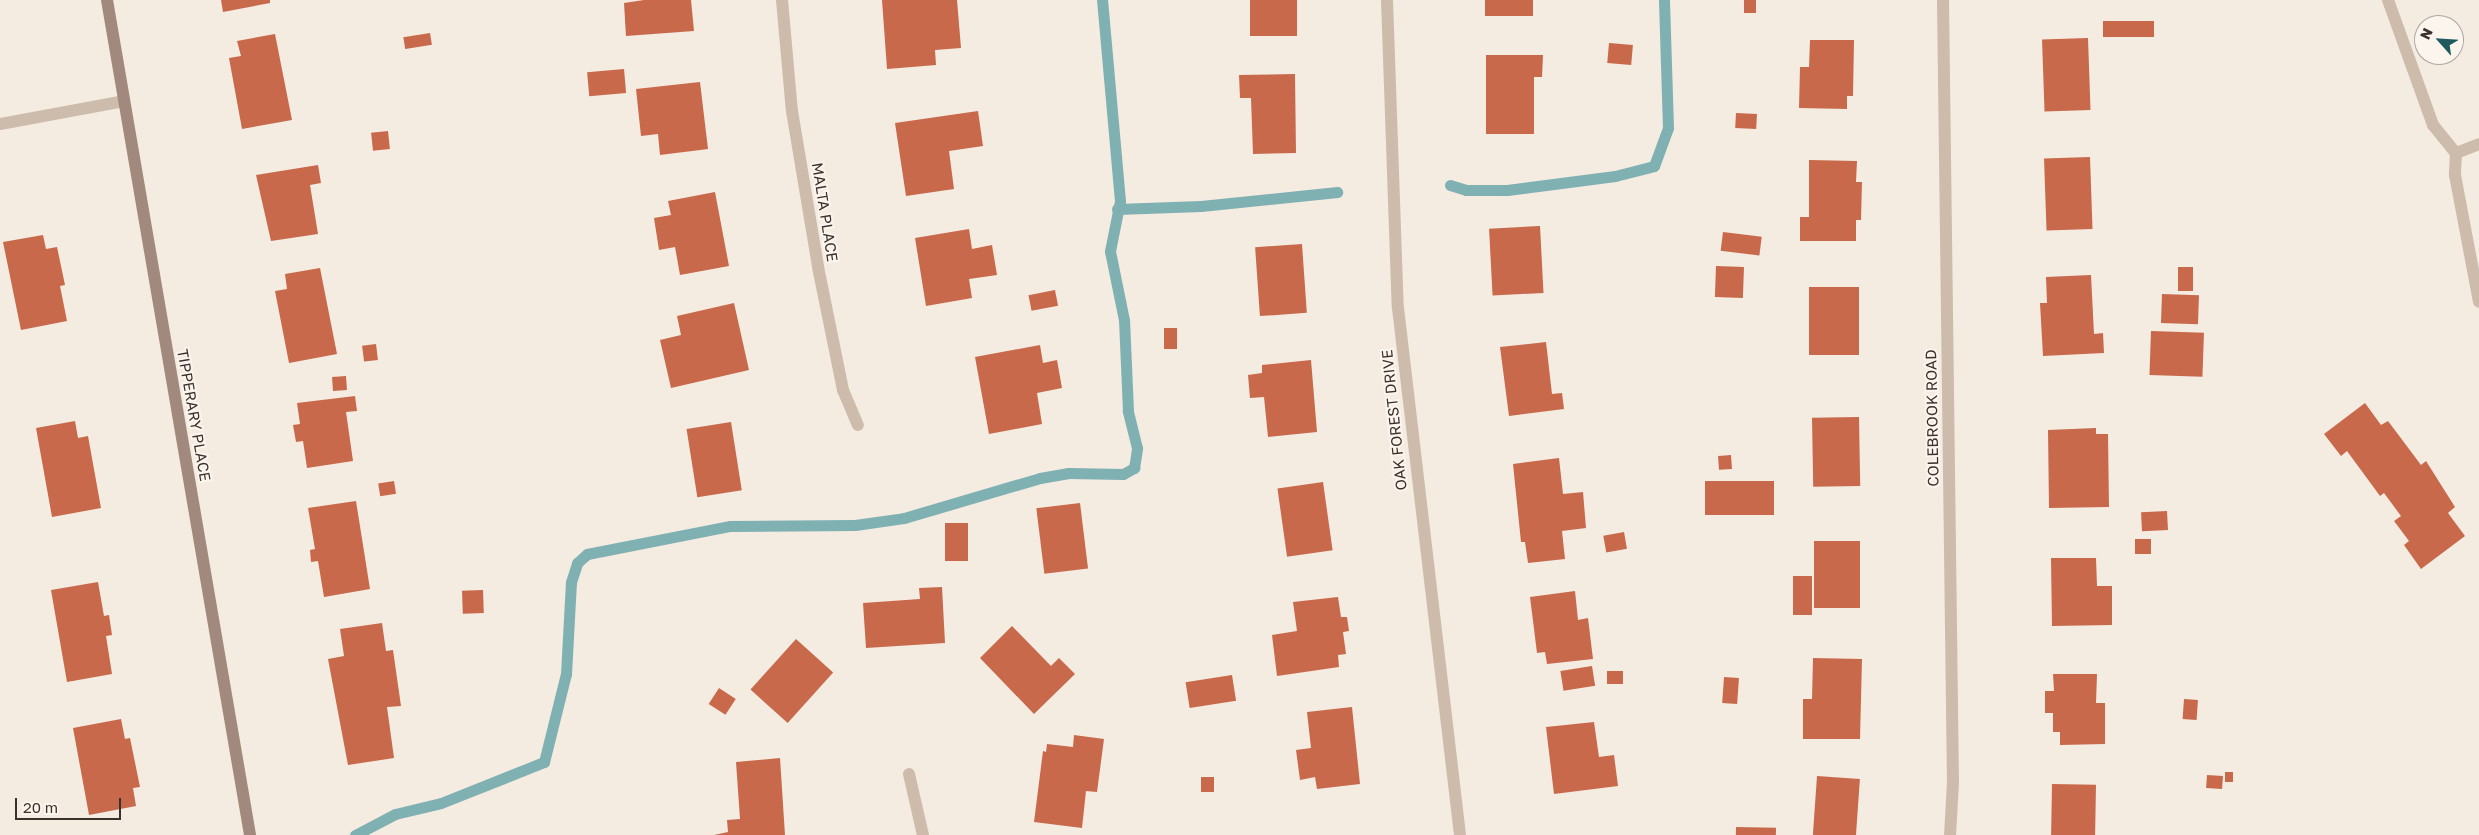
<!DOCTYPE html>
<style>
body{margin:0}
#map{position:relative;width:2479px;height:835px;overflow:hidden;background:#f4ebe1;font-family:"Golos Text",sans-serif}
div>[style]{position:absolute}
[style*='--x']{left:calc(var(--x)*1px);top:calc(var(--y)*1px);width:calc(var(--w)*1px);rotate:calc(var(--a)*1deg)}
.stream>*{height:11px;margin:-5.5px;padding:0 5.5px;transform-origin:5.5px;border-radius:5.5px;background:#7fb0b2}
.building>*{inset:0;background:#c8694b;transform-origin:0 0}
.street>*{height:12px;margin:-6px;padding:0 6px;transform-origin:6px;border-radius:6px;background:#cdbbac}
.secondary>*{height:12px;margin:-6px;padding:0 6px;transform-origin:6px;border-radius:6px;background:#a18a7d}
span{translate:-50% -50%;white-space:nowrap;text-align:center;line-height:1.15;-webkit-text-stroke:4px #fbf5ee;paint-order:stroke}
.street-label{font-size:15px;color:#3b302b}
.north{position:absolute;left:2414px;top:15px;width:50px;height:50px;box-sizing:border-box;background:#fbf5ee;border:1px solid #aea6a0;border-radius:50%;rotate:296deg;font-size:14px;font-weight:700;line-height:20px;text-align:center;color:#3b302b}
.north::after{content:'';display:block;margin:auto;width:18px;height:22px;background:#1f5a5e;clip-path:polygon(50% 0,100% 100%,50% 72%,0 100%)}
.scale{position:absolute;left:15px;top:798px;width:106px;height:22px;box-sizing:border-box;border:2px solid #3b302b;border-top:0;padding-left:6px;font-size:15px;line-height:18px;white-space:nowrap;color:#3b302b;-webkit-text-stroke:4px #fbf5ee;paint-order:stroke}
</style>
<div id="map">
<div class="stream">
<div style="--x:1450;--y:185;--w:17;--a:17"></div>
<div style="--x:1466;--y:190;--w:41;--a:0"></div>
<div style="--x:1507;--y:190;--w:109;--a:-7.4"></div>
<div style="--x:1615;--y:176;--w:40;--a:-14.4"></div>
<div style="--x:1654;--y:166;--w:40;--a:-69.8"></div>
<div style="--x:1668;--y:128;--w:128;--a:-91.8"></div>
<div style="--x:1117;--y:209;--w:84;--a:-2"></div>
<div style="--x:1201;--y:206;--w:137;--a:-5.9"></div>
<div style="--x:355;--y:835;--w:45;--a:-27.7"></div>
<div style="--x:395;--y:814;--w:47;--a:-13.4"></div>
<div style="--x:441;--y:803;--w:111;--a:-21.7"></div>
<div style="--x:544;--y:762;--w:91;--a:-76"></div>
<div style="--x:566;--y:674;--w:92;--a:-86.9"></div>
<div style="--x:571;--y:582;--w:20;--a:-72"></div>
<div style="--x:577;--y:563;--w:13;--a:-42"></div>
<div style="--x:587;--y:554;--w:146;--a:-11.1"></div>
<div style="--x:730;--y:526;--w:125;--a:-0.5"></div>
<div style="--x:855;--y:525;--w:49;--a:-8.1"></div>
<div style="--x:904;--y:518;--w:142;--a:-16.4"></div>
<div style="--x:1040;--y:478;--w:29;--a:-10"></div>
<div style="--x:1069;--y:473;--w:54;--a:1.1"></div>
<div style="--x:1123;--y:474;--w:13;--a:-29"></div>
<div style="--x:1134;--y:468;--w:20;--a:-81"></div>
<div style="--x:1137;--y:448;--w:38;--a:-104"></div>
<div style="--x:1128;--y:411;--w:91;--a:-92.5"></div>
<div style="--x:1124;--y:320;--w:70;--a:-101.5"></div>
<div style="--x:1110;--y:251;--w:51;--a:-78.7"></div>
<div style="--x:1120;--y:201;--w:202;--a:-95.1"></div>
</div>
<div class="building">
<div style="clip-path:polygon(221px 0,270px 0,270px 3px,223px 12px)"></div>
<div style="clip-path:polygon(644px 0,691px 0,694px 31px,626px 36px,624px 3px)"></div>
<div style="clip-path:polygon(882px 0,957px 0,961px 48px,935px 50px,936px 65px,887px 69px)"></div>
<div style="left:1250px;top:0;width:47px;height:36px"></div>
<div style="left:1485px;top:0;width:48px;height:16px"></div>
<div style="left:1744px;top:0;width:12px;height:13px"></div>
<div style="left:2103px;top:21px;width:51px;height:16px"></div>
<div style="left:430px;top:33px;width:12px;height:27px;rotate:81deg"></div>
<div style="clip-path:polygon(275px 34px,292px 120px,242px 129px,229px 58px,241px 56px,237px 41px)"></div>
<div style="left:2088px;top:38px;width:72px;height:46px;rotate:88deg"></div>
<div style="clip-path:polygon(1810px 40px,1854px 40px,1853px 96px,1847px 96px,1847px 109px,1799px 108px,1800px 67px,1809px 67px)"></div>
<div style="left:1609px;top:43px;width:24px;height:20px;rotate:5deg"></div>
<div style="clip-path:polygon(1486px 55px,1543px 55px,1542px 77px,1534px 77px,1534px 134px,1486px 134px)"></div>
<div style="left:624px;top:69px;width:24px;height:37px;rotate:85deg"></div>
<div style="clip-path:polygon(1295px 74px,1296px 153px,1253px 154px,1251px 98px,1240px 98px,1239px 75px)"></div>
<div style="clip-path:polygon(700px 82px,708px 149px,660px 155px,658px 134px,641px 136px,636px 89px)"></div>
<div style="clip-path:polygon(978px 111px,983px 146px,949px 151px,954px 189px,906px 196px,895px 123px)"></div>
<div style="left:1736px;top:113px;width:21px;height:15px;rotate:3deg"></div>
<div style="left:388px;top:131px;width:18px;height:17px;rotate:84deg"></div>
<div style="left:2090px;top:157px;width:72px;height:46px;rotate:88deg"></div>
<div style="clip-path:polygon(1809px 160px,1857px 161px,1856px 182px,1862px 182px,1861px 220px,1856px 220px,1856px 241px,1800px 241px,1800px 217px,1809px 217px)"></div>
<div style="clip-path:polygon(318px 165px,321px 183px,310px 185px,318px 234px,271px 241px,256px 175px)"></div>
<div style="clip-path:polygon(715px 192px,729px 266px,680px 275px,675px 247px,659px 250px,654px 218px,671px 215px,668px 201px)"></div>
<div style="left:1540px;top:226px;width:67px;height:51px;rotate:87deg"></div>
<div style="clip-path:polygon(969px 229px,972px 249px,992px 245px,997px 275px,969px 279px,972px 298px,926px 306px,915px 238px)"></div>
<div style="left:1723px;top:232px;width:39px;height:19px;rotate:7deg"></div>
<div style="clip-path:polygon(43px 235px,46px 249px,57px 247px,65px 285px,60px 286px,67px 321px,21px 330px,3px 242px)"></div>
<div style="left:1302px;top:244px;width:69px;height:47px;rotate:86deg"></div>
<div style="left:1716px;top:266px;width:28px;height:31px;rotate:2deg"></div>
<div style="left:2178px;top:267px;width:15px;height:24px"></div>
<div style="clip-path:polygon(320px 268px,337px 354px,289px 363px,275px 291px,287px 289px,285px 274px)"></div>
<div style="clip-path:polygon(2091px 275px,2094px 334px,2103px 333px,2104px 353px,2043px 356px,2040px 303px,2047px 303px,2046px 277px)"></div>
<div style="left:1809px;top:287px;width:50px;height:68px"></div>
<div style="left:1055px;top:290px;width:16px;height:27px;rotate:79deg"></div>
<div style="left:2162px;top:294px;width:37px;height:29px;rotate:2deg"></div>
<div style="clip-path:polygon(734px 303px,749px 370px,671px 388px,660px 340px,681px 335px,677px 316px)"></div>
<div style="left:1164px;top:328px;width:13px;height:21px"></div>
<div style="left:2151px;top:331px;width:53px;height:44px;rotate:2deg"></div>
<div style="clip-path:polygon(1546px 342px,1552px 394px,1562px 393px,1564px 409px,1509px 416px,1500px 347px)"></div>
<div style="left:376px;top:344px;width:16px;height:14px;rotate:83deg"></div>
<div style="clip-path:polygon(1040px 345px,1043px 363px,1057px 360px,1062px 388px,1037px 393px,1042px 424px,989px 434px,975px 357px)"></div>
<div style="clip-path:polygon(1311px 360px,1317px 432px,1268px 437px,1264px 397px,1250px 398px,1248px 375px,1262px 373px,1262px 365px)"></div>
<div style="left:346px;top:376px;width:14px;height:14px;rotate:86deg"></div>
<div style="clip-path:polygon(355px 396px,357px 411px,346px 412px,353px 461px,307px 468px,303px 441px,296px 442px,293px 425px,300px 424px,297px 403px)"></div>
<div style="clip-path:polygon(2365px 403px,2381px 425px,2388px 421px,2421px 465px,2426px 461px,2455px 507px,2448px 513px,2465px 536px,2421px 569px,2404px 545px,2409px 541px,2394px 521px,2401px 516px,2384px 493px,2380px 496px,2347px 451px,2341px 456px,2324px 434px)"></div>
<div style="left:1859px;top:417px;width:69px;height:47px;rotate:89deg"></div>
<div style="clip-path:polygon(75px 421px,78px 438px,88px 436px,101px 508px,52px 517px,36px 428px)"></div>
<div style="left:731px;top:422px;width:69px;height:45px;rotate:81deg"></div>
<div style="clip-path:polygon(2096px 428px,2096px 434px,2108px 434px,2109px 507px,2049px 508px,2048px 430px)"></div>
<div style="left:1731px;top:455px;width:14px;height:13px;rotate:86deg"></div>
<div style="clip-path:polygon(1559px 458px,1563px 494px,1583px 492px,1586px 528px,1562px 531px,1565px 559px,1528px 563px,1525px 542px,1521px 542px,1513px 464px)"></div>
<div style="left:394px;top:481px;width:13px;height:16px;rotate:81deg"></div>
<div style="left:1774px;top:481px;width:34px;height:69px;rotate:90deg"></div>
<div style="left:1323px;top:482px;width:69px;height:46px;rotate:82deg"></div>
<div style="clip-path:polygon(356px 501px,370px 589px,324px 597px,318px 561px,311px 562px,310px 550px,315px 549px,308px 508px)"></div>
<div style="left:1080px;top:503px;width:66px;height:44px;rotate:83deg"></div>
<div style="left:2167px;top:511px;width:19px;height:26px;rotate:87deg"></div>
<div style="left:945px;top:523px;width:23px;height:38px"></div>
<div style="left:1624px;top:532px;width:17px;height:21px;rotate:80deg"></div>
<div style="left:2135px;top:539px;width:16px;height:15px"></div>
<div style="left:1814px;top:541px;width:46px;height:67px"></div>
<div style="clip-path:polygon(2051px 558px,2096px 558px,2097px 586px,2112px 586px,2112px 625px,2052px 626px)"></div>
<div style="left:1793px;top:576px;width:19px;height:39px"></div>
<div style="clip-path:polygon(98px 582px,104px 616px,109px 615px,112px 635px,106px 636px,112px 674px,67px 682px,51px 590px)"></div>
<div style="clip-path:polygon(942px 587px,945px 643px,866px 648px,863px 603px,920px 599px,919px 588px)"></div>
<div style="left:483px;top:590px;width:23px;height:21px;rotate:88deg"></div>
<div style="clip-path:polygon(1575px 591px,1578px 620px,1588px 618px,1593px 659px,1547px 664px,1545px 652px,1537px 653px,1530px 597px)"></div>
<div style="clip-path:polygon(1338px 597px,1341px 617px,1347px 617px,1349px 631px,1343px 632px,1346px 654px,1338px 655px,1339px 667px,1277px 676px,1272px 635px,1297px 631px,1293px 602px)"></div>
<div style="clip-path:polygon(382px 623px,386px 651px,393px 650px,401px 706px,387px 707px,394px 758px,348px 765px,328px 659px,344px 656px,340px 629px)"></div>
<div style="clip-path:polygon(1012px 626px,1051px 666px,1059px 658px,1075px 674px,1034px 714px,980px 658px)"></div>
<div style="left:796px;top:639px;width:50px;height:68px;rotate:42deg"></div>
<div style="clip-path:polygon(1813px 658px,1862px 659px,1860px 739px,1803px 739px,1803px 699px,1812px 699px)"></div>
<div style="left:1592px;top:666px;width:20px;height:32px;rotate:81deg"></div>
<div style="left:1607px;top:671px;width:16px;height:13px"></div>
<div style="clip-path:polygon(2053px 674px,2097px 674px,2096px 703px,2105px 703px,2105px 744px,2060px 745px,2060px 732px,2053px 732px,2053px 713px,2045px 713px,2045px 691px,2054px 691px)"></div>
<div style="left:1232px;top:675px;width:26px;height:47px;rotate:81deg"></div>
<div style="left:1724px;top:677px;width:15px;height:26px;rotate:4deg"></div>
<div style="left:719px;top:688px;width:20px;height:19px;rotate:33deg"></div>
<div style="left:2184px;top:699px;width:14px;height:20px;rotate:4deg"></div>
<div style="clip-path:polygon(1352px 707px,1360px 784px,1317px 789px,1315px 777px,1300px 780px,1296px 750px,1311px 748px,1307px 712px)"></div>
<div style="clip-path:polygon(121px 719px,125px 739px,130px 738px,140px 787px,133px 788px,136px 806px,89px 815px,73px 728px)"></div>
<div style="clip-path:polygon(1594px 722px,1599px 757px,1614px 755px,1618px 786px,1554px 794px,1546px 727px)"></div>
<div style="clip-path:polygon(1074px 735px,1104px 739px,1097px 792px,1086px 791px,1082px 828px,1034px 822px,1043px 751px,1046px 752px,1047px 744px,1073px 747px)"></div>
<div style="clip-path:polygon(780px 758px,785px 835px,714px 835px,728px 832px,727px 820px,740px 819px,736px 762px)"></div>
<div style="left:2233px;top:772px;width:10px;height:8px;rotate:90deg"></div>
<div style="left:2207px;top:775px;width:16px;height:13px;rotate:4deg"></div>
<div style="left:1817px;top:776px;width:43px;height:59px;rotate:4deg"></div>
<div style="left:1201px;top:777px;width:13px;height:15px"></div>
<div style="left:2052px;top:784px;width:44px;height:51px;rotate:1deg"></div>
<div style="left:1736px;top:827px;width:40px;height:8px;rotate:1deg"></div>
</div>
<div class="street">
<div style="--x:782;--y:0;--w:111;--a:84.9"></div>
<div style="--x:792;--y:111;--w:158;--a:80.5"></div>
<div style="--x:818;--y:267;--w:126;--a:78.5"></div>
<div style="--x:843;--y:390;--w:38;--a:67"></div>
<div style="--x:1387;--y:0;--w:308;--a:88"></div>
<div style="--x:1398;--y:308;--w:531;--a:83.29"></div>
<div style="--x:1943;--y:0;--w:782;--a:89.27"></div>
<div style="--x:1953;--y:782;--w:53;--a:93.2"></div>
<div style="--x:2388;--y:0;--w:133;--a:70.2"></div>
<div style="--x:2433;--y:125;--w:36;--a:51"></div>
<div style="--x:0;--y:124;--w:126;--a:-10.5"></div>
<div style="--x:2456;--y:153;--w:22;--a:93"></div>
<div style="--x:2455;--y:175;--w:129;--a:79.3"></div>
<div style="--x:2456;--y:153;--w:25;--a:-21"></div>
<div style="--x:909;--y:774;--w:63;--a:77.1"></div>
</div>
<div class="secondary">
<div style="--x:107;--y:0;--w:847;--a:80.28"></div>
</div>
<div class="street-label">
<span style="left:825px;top:212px;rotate:81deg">MALTA PLACE</span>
<span style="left:194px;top:415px;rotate:80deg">TIPPERARY PLACE</span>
<span style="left:1932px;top:418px;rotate:-91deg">COLEBROOK ROAD</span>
<span style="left:1394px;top:420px;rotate:-96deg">OAK FOREST DRIVE</span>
</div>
<div class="north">N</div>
<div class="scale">20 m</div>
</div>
